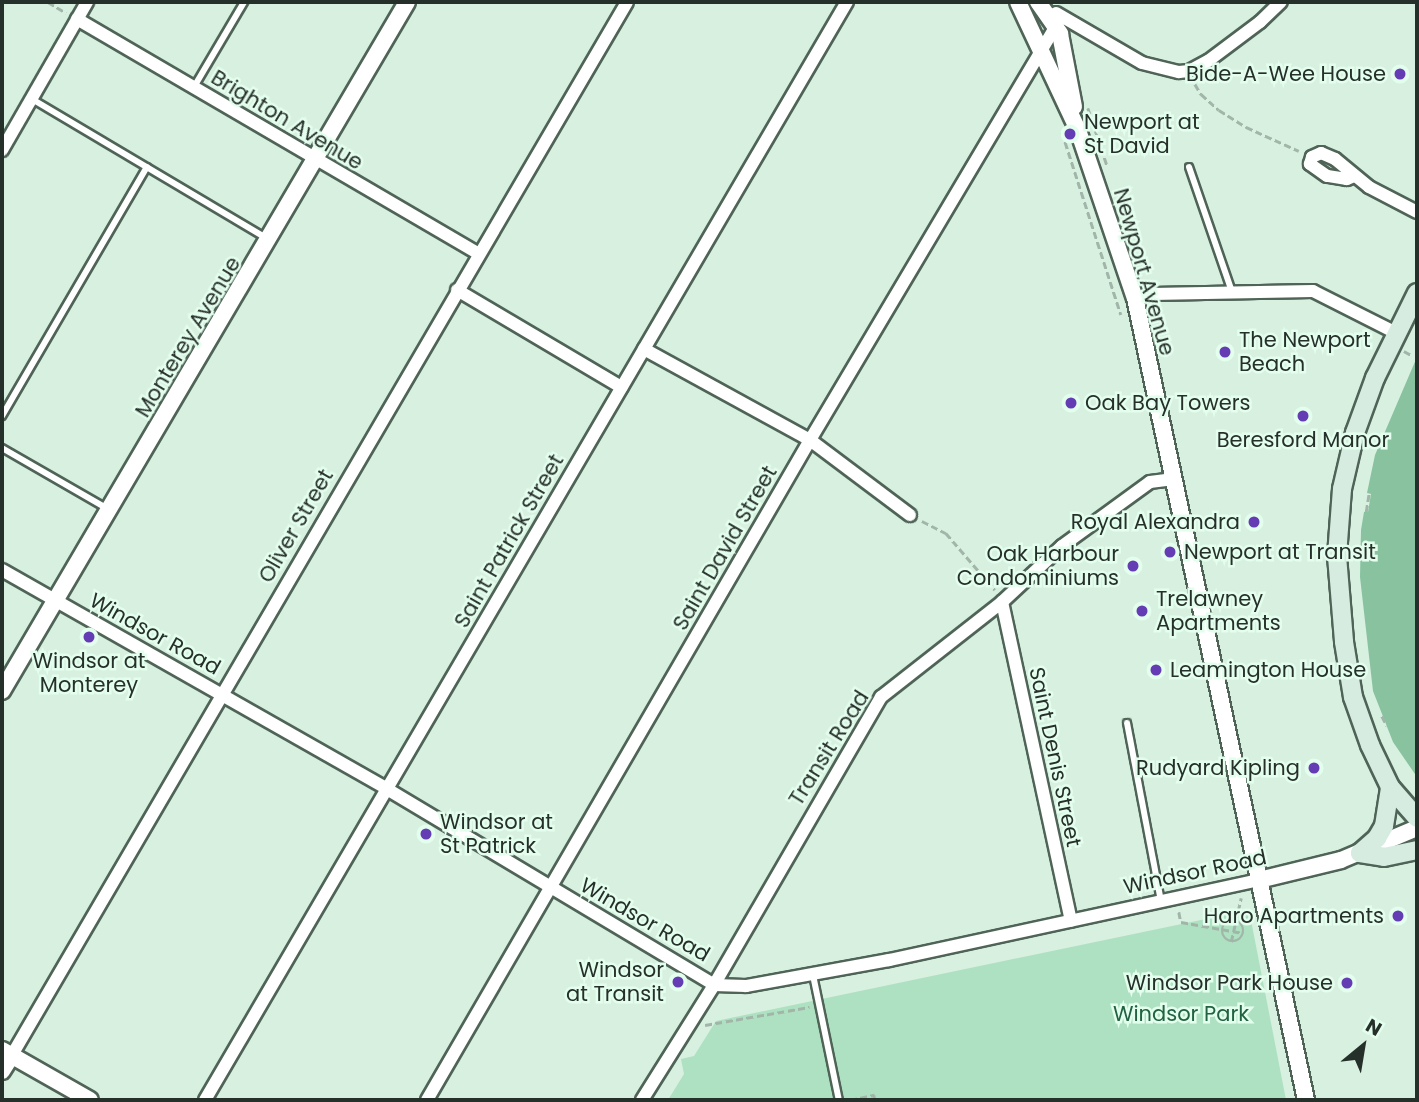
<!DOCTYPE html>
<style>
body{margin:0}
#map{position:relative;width:1419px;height:1102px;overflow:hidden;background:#d7f0e0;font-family:Poppins,sans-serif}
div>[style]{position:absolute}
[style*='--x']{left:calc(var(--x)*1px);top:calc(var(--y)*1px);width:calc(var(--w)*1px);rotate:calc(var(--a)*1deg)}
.green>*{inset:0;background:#ade1c1}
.water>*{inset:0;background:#88c29f}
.path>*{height:2.5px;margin-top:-1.25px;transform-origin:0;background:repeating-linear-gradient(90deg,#a1b6a9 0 7px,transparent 0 10.5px)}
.path>.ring{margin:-1.25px;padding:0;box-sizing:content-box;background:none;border:2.5px solid #a1b6a9;border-radius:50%}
.roads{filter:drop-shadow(2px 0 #4f6457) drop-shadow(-2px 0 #4f6457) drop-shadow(0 2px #4f6457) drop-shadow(0 -2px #4f6457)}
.service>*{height:6px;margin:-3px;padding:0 3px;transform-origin:3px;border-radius:3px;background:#fff}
.minor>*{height:12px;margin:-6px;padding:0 6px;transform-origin:6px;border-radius:6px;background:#fff}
.tertiary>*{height:16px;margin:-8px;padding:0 8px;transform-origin:8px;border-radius:8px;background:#fff}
.secondary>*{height:18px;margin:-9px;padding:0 9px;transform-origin:9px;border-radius:9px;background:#d6ece0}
.dots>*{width:19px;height:19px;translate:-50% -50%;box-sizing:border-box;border:4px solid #e4feee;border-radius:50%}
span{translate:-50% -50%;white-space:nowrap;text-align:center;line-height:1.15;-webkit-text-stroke:5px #e4feee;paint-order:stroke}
.poi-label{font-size:21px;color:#26302a}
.right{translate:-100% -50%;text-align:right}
.left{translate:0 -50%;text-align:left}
.street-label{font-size:21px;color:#26302a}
.park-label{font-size:21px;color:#206241}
.frame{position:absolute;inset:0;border:4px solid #26302a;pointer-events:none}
.north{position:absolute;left:1328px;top:1011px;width:70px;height:70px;-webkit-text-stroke:5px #e4feee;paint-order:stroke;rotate:30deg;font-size:19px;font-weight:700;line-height:28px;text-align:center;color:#26302a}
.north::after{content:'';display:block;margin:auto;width:24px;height:32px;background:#26302a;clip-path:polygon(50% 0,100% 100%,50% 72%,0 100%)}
</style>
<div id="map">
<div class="green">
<div style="clip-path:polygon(1249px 910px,1286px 1100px,668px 1100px,684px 1074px,681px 1059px,694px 1056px,716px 1021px)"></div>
</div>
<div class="water">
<div style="clip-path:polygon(1417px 357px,1417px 777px,1393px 742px,1373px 691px,1360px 577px,1361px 530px,1364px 512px,1368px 512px,1371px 494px,1367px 493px,1375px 455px)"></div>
</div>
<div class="path">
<div style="--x:48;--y:2;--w:21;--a:31"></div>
<div style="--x:1195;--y:84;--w:12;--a:59"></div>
<div style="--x:1201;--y:94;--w:24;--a:42"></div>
<div style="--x:1219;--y:110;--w:32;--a:32"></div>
<div style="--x:1246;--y:127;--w:58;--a:24.4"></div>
<div style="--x:1088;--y:108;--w:60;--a:71.6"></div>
<div style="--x:1062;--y:132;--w:192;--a:72.1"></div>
<div style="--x:1404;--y:351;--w:10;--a:29"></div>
<div style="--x:1366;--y:512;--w:18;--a:-81"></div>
<div style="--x:922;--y:521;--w:27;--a:27"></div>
<div style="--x:946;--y:533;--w:75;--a:49.3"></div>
<div style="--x:1382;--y:716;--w:11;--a:63"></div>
<div style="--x:1179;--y:912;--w:10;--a:79"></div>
<div style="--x:1181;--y:922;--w:63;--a:10.1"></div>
<div class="ring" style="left:1222px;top:920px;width:19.5px;height:19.5px"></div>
<div style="--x:1231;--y:942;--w:45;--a:-77.2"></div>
<div style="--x:705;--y:1025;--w:106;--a:-9.8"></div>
<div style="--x:850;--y:1100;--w:25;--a:-12"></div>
<div style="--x:874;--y:1095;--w:5;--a:79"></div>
</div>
<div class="roads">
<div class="service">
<div style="--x:194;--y:87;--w:99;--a:-59.5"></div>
<div style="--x:32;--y:99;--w:274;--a:30.7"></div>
<div style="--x:1189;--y:167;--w:132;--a:71"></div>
<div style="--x:2;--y:416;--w:288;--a:-59.8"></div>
<div style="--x:2;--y:448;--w:122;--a:29.9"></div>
<div style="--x:1127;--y:723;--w:181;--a:79.2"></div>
<div style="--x:813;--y:975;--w:128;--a:78.3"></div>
</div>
<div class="minor">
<div style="--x:1056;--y:13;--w:99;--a:30.2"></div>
<div style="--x:1142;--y:63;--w:38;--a:14"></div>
<div style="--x:1179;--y:72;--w:10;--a:-6"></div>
<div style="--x:1189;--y:71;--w:21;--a:-28"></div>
<div style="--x:1208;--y:61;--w:65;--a:-36.9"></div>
<div style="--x:1260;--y:22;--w:29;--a:-44"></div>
<div style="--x:77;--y:19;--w:464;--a:30.3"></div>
<div style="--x:2;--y:150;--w:171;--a:-60.1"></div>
<div style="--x:1354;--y:176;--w:8;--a:157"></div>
<div style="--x:1347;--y:179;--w:20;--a:-171"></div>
<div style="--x:1327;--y:176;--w:21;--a:-145"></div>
<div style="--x:1310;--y:164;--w:7;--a:-74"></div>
<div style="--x:1312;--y:157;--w:10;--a:-24"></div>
<div style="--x:1321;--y:153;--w:15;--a:23"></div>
<div style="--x:1335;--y:159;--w:44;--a:39.5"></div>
<div style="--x:1369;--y:187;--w:54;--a:27.5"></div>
<div style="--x:457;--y:290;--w:191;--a:30.6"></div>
<div style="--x:1135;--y:298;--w:17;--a:-13"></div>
<div style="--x:1152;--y:294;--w:161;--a:-1.1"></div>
<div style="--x:1313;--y:291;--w:93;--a:26.8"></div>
<div style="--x:644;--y:349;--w:189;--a:28.7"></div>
<div style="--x:810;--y:440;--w:125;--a:36.9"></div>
<div style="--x:2;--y:570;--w:443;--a:29.6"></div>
<div style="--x:387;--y:789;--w:381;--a:30.9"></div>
<div style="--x:714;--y:985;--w:32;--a:2"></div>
<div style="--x:746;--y:986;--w:145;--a:-10.3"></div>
<div style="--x:889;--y:960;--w:379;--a:-12.2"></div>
<div style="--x:1002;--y:602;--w:326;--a:77.8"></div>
<div style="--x:12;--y:1055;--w:1219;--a:-59.71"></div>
<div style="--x:205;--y:1100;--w:1272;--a:-59.69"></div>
<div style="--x:427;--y:1100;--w:763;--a:-59.87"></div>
<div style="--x:810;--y:440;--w:492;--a:-59.3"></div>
<div style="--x:642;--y:1100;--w:136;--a:-57.9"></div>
<div style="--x:714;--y:985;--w:333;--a:-59.9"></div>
<div style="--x:881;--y:697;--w:154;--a:-38.1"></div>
<div style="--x:1002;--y:602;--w:82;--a:-43"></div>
<div style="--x:1062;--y:546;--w:109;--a:-36"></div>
<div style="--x:1150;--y:482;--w:24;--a:-7"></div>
</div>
<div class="tertiary">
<div style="--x:1018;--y:2;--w:141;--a:64.9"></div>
<div style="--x:1078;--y:130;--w:177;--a:71.3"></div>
<div style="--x:1135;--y:298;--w:820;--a:77.96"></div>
<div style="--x:1038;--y:2;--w:39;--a:55"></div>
<div style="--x:1060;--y:34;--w:74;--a:79.1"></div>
<div style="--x:2;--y:691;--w:799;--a:-59.55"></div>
<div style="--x:1259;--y:880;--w:84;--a:-13.7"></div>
<div style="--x:1341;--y:860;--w:82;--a:-22.8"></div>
<div style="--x:2;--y:1050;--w:101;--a:29.6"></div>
<div style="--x:2;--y:1071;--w:19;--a:-58"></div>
</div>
<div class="secondary">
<div style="--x:1417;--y:293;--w:95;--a:116.3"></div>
<div style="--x:1375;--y:378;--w:59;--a:110"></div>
<div style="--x:1355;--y:433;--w:57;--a:103.1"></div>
<div style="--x:1342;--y:489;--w:67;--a:94.3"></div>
<div style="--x:1337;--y:556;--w:86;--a:85.3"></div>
<div style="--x:1344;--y:642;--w:56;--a:80.7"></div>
<div style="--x:1353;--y:697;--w:51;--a:70.5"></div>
<div style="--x:1370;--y:745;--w:47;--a:64.5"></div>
<div style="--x:1390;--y:787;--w:41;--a:48.9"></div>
<div style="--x:1360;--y:853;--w:23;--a:-41"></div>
<div style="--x:1377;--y:838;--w:14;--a:-60"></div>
<div style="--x:1384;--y:826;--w:39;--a:-81"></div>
<div style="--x:1360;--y:853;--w:24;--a:9"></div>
<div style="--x:1384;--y:857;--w:34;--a:-12"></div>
</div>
</div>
<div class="dots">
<div style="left:1400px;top:74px;background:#643cb4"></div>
<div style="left:1070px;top:134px;background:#643cb4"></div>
<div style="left:1225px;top:352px;background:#643cb4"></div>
<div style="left:1071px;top:403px;background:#643cb4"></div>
<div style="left:1303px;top:416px;background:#643cb4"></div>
<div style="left:1254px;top:522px;background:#643cb4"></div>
<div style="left:1170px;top:552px;background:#643cb4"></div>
<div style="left:1133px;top:566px;background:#643cb4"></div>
<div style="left:1142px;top:611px;background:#643cb4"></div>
<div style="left:89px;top:637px;background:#643cb4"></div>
<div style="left:1156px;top:670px;background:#643cb4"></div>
<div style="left:1314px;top:768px;background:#643cb4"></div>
<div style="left:426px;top:834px;background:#643cb4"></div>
<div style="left:1398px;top:916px;background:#643cb4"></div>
<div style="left:678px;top:982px;background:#643cb4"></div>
<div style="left:1347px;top:983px;background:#643cb4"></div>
</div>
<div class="poi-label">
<span class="right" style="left:1386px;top:74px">Bide-A-Wee House</span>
<span class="left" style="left:1084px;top:134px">Newport at<br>St David</span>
<span class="left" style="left:1239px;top:352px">The Newport<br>Beach</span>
<span class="left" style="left:1085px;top:403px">Oak Bay Towers</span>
<span style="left:1303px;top:440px">Beresford Manor</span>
<span class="right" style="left:1240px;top:522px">Royal Alexandra</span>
<span class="left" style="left:1184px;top:552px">Newport at Transit</span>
<span class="right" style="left:1119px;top:566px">Oak Harbour<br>Condominiums</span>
<span class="left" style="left:1156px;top:611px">Trelawney<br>Apartments</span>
<span style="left:89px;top:673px">Windsor at<br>Monterey</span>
<span class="left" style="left:1170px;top:670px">Leamington House</span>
<span class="right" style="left:1300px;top:768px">Rudyard Kipling</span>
<span class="left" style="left:440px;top:834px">Windsor at<br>St Patrick</span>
<span class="right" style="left:1384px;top:916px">Haro Apartments</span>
<span class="right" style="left:664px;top:982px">Windsor<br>at Transit</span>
<span class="right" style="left:1333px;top:983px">Windsor Park House</span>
</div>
<div class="street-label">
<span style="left:287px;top:120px;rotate:31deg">Brighton Avenue</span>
<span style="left:1144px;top:272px;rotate:74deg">Newport Avenue</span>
<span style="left:188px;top:337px;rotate:-59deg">Monterey Avenue</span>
<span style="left:296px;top:526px;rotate:-60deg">Oliver Street</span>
<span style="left:509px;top:541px;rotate:-60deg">Saint Patrick Street</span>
<span style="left:725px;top:548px;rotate:-60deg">Saint David Street</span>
<span style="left:155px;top:634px;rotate:29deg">Windsor Road</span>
<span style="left:829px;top:748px;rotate:-58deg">Transit Road</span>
<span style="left:1055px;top:757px;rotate:78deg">Saint Denis Street</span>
<span style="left:1195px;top:872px;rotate:-12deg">Windsor Road</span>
<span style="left:645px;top:920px;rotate:30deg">Windsor Road</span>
</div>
<div class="park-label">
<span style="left:1181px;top:1014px">Windsor Park</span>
</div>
<div class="frame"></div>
<div class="north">N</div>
</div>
